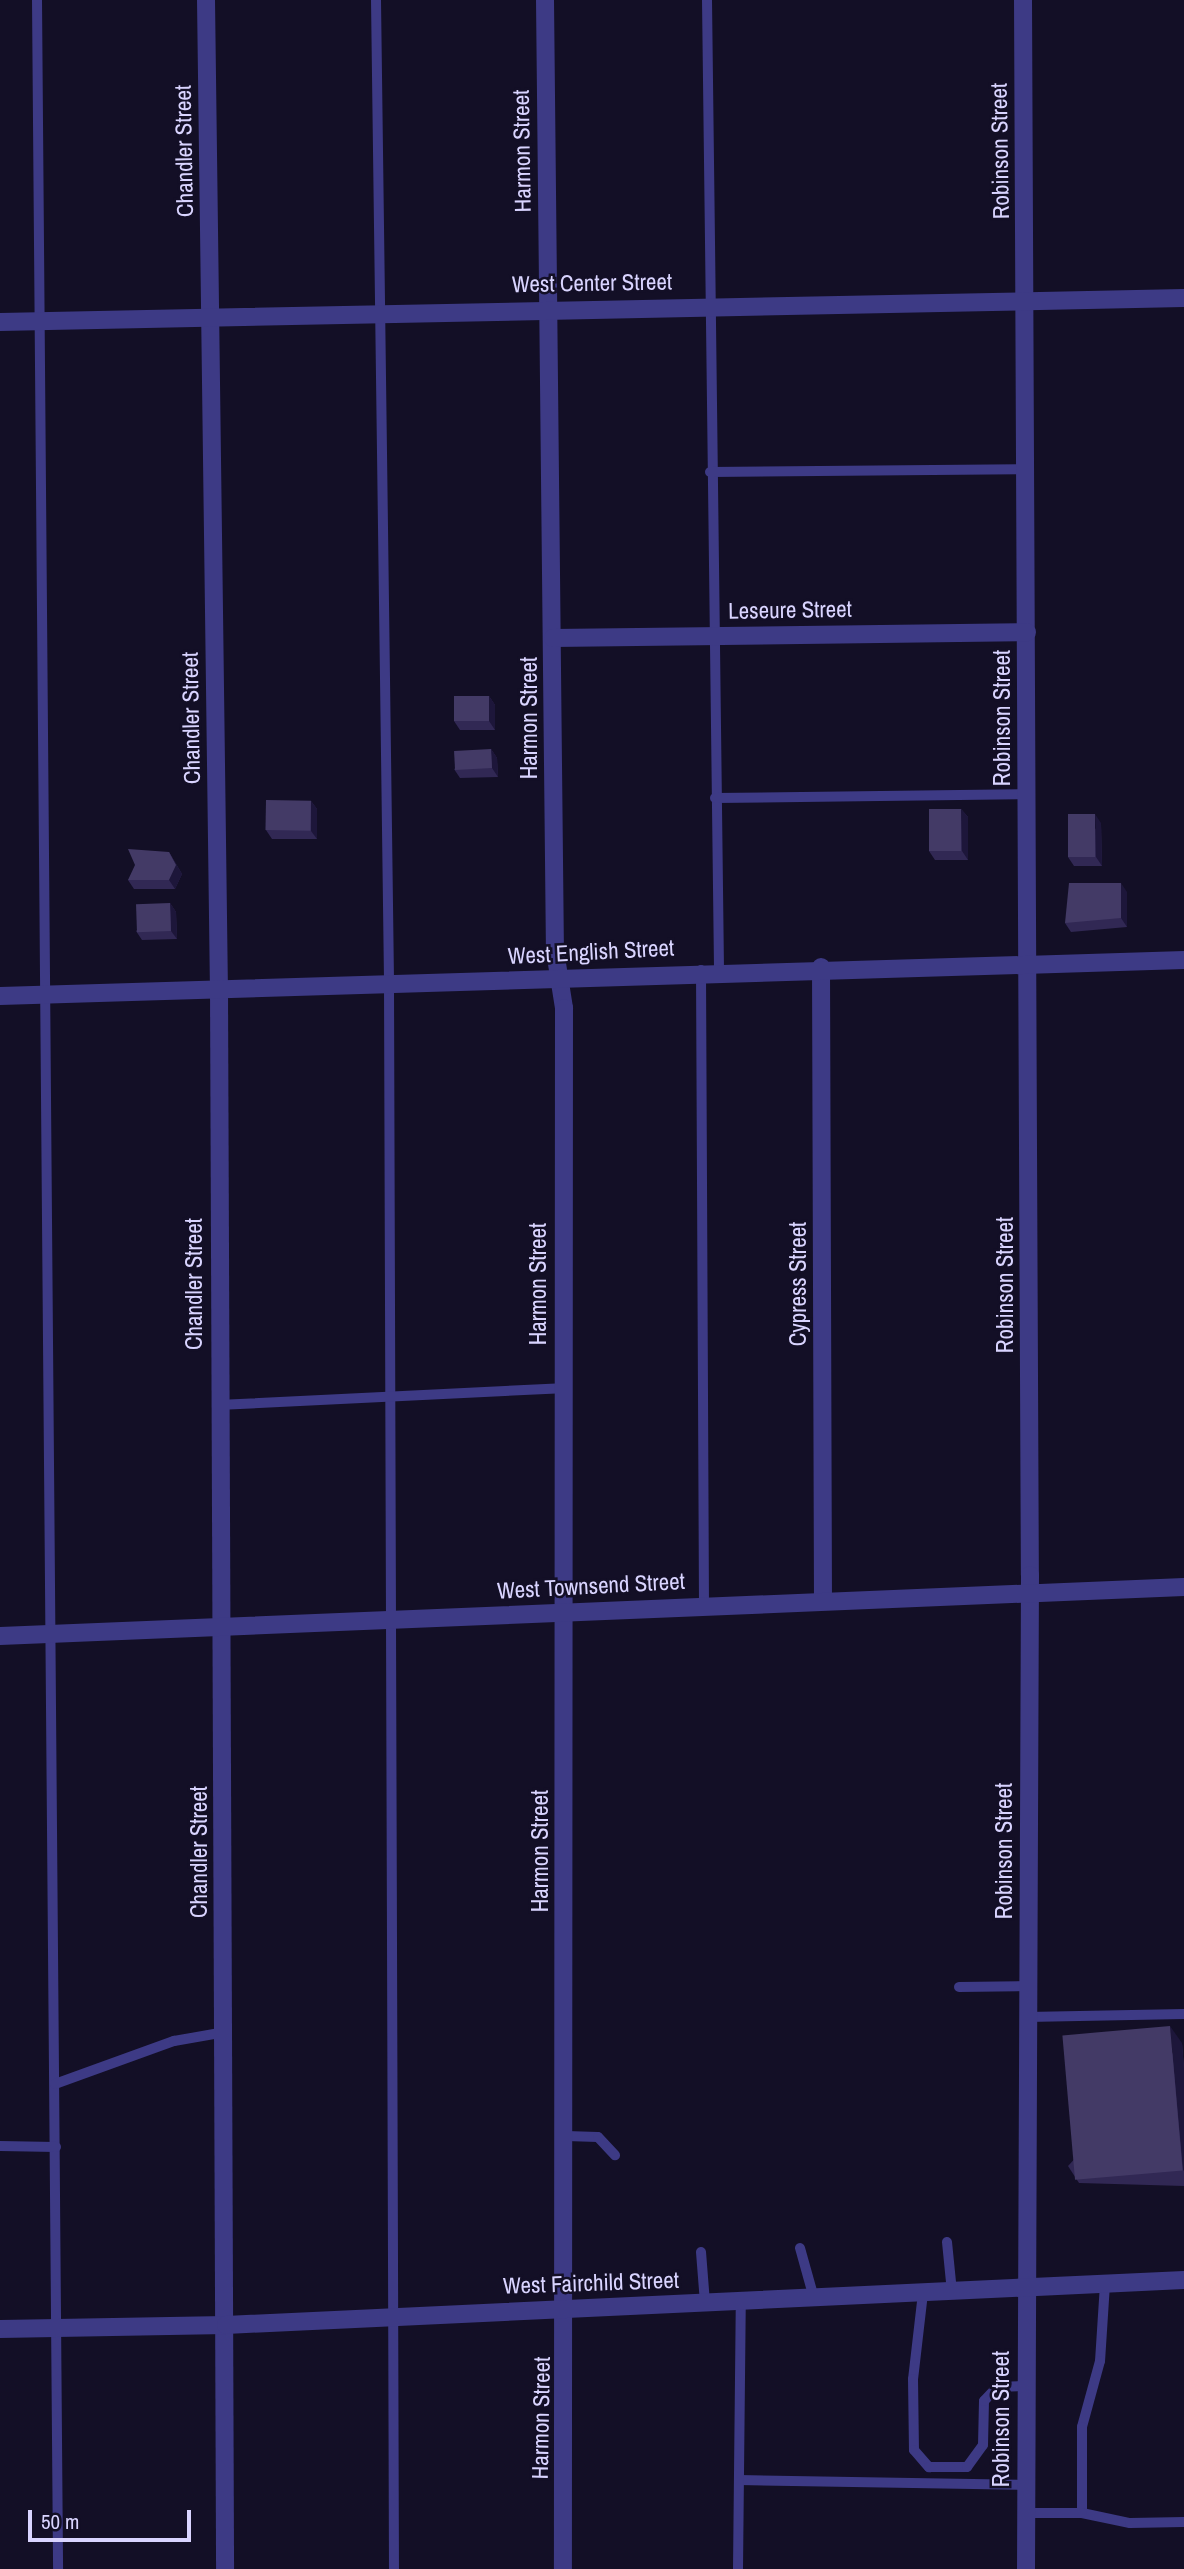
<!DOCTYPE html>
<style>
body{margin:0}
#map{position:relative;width:1184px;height:2569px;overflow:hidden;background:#130f26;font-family:"Archivo Narrow",sans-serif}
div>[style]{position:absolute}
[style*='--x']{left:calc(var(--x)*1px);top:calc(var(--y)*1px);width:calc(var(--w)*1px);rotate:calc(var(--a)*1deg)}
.service>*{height:10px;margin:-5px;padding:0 5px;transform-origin:5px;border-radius:5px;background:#3d3a85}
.minor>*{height:18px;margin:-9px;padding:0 9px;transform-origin:9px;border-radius:9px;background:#3d3a85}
.wall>*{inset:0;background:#312854}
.shaded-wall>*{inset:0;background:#1d163a}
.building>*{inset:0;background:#433a66;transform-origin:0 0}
span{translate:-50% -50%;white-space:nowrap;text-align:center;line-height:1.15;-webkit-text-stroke:5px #130f26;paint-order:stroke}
.street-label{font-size:23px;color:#d9d4ff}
.scale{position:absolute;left:28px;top:2510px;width:163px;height:32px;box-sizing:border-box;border:4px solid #d9d4ff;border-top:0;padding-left:9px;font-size:21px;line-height:24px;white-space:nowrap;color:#d9d4ff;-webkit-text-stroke:5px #130f26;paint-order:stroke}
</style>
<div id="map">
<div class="service">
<div style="--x:37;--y:0;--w:2569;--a:89.53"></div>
<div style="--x:376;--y:0;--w:986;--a:89.24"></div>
<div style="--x:389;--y:986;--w:1583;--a:89.82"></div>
<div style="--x:707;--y:0;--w:970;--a:89.29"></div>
<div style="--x:710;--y:472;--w:315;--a:-0.5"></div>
<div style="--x:715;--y:798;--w:312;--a:-0.7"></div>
<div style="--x:701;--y:970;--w:636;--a:89.73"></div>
<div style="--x:218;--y:1405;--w:344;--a:-2.8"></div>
<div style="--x:959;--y:1987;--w:69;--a:-0.8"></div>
<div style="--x:1027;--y:2017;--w:157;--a:-1.1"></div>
<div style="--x:55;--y:2084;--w:127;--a:-19.9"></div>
<div style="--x:174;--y:2041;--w:52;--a:-10"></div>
<div style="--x:566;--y:2136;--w:32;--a:2"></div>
<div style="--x:598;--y:2137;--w:25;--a:47"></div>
<div style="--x:0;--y:2146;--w:56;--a:1"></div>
<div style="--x:947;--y:2242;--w:50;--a:84.3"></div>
<div style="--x:800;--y:2248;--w:52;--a:74.4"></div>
<div style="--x:701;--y:2252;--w:51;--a:85.5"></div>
<div style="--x:1105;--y:2284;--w:77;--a:93.7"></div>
<div style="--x:1100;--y:2361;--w:68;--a:105.3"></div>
<div style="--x:1082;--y:2427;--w:86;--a:90"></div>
<div style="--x:1082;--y:2513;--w:49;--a:11.8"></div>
<div style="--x:1130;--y:2523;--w:54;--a:-1.1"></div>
<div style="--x:923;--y:2293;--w:87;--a:96.6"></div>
<div style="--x:913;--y:2379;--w:71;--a:89.2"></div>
<div style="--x:914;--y:2450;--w:23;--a:49"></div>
<div style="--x:929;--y:2467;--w:38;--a:0"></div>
<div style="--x:967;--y:2467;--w:27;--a:-54"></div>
<div style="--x:983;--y:2445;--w:44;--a:-88.7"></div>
<div style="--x:984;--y:2401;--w:19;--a:-47"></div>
<div style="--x:997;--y:2387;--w:28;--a:-2"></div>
<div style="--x:739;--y:2480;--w:287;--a:1"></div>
<div style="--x:1026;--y:2513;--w:56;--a:0"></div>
<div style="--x:738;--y:2569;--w:268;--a:-89.4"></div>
</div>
<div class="minor">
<div style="--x:206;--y:0;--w:990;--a:89.25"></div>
<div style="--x:219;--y:990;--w:1579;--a:89.78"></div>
<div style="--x:545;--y:0;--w:951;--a:89.4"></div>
<div style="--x:555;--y:951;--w:58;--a:81"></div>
<div style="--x:564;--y:1008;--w:1561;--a:90.04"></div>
<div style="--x:1023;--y:0;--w:1575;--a:89.75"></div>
<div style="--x:1030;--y:1575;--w:994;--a:90.23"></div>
<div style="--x:0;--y:322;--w:1184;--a:-1.16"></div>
<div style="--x:553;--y:638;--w:474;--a:-0.7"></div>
<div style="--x:821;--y:967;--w:634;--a:89.82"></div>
<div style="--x:0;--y:996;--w:1185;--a:-1.74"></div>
<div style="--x:0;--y:1636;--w:1185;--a:-2.37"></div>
<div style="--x:0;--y:2329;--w:226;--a:-1"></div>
<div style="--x:226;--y:2325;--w:959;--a:-2.69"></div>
</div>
<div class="wall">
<div style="clip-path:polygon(489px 696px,495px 705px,495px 730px,460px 730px,454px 721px)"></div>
<div style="clip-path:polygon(491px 749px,497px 758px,498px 777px,460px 778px,454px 769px)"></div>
<div style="clip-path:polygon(311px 801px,317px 809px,317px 839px,272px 839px,266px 830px)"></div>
<div style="clip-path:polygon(961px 809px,968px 817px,968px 860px,935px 860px,929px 851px)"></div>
<div style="clip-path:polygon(1101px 823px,1102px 866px,1074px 866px,1068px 857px)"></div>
<div style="clip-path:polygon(169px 852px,182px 874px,175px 889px,134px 889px,128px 880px)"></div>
<div style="clip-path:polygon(1127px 892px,1127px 927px,1071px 932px,1065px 923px)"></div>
<div style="clip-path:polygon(170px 903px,176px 912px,177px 939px,142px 940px,136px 931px)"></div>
<div style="clip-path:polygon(1182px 2043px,1184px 2069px,1184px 2186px,1079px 2183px,1068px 2166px)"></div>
</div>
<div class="shaded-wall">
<div style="clip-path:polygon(489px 696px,495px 705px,495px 730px,489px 721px)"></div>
<div style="clip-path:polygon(491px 749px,497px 758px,498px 777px,492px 768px)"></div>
<div style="clip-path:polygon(311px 801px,317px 809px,317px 839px,311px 831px)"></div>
<div style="clip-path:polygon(961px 809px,968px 817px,968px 860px,962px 851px)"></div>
<div style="clip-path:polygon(1095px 814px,1101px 823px,1102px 866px,1096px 857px)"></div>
<div style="clip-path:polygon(169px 852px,182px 874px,175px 889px,169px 880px)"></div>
<div style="clip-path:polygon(1121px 883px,1127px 892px,1127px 927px,1121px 918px)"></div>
<div style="clip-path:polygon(170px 903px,176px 912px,177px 939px,171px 931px)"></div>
<div style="clip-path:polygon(1170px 2026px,1182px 2043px,1184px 2069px,1184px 2171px,1183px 2170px)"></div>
</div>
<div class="building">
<div style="left:454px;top:696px;width:35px;height:25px"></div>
<div style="left:491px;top:749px;width:19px;height:37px;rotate:87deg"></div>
<div style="left:266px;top:800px;width:45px;height:30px;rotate:1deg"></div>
<div style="left:929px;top:809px;width:32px;height:42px"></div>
<div style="left:1068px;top:814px;width:27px;height:43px"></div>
<div style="clip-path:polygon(128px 849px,169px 852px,176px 865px,169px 880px,128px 880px,135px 865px)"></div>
<div style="clip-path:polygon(1069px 883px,1121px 883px,1121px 918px,1065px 923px)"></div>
<div style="left:170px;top:903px;width:28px;height:34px;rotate:88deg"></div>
<div style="left:1170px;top:2026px;width:145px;height:108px;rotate:85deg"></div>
</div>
<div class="street-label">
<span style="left:184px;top:151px;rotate:-91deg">Chandler Street</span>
<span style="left:522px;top:151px;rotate:-91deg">Harmon Street</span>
<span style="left:1000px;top:151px;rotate:-91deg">Robinson Street</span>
<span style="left:592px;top:283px;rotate:-1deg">West Center Street</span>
<span style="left:790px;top:610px;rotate:-1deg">Leseure Street</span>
<span style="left:191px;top:718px;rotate:-91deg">Chandler Street</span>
<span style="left:529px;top:718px;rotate:-90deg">Harmon Street</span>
<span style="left:1002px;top:718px;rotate:-90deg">Robinson Street</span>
<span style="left:591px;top:952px;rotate:-3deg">West English Street</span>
<span style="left:194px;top:1284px;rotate:-90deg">Chandler Street</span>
<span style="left:538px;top:1284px;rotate:-90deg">Harmon Street</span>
<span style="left:798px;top:1284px;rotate:-90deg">Cypress Street</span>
<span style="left:1005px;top:1285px;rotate:-90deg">Robinson Street</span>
<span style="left:591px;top:1586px;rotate:-3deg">West Townsend Street</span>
<span style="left:540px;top:1851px;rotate:-90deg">Harmon Street</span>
<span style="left:1004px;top:1851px;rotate:-90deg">Robinson Street</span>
<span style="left:199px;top:1852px;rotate:-90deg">Chandler Street</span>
<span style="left:591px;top:2283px;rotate:-2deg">West Fairchild Street</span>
<span style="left:541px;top:2418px;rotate:-89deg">Harmon Street</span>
<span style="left:1001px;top:2419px;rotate:-90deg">Robinson Street</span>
</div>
<div class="scale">50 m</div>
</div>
